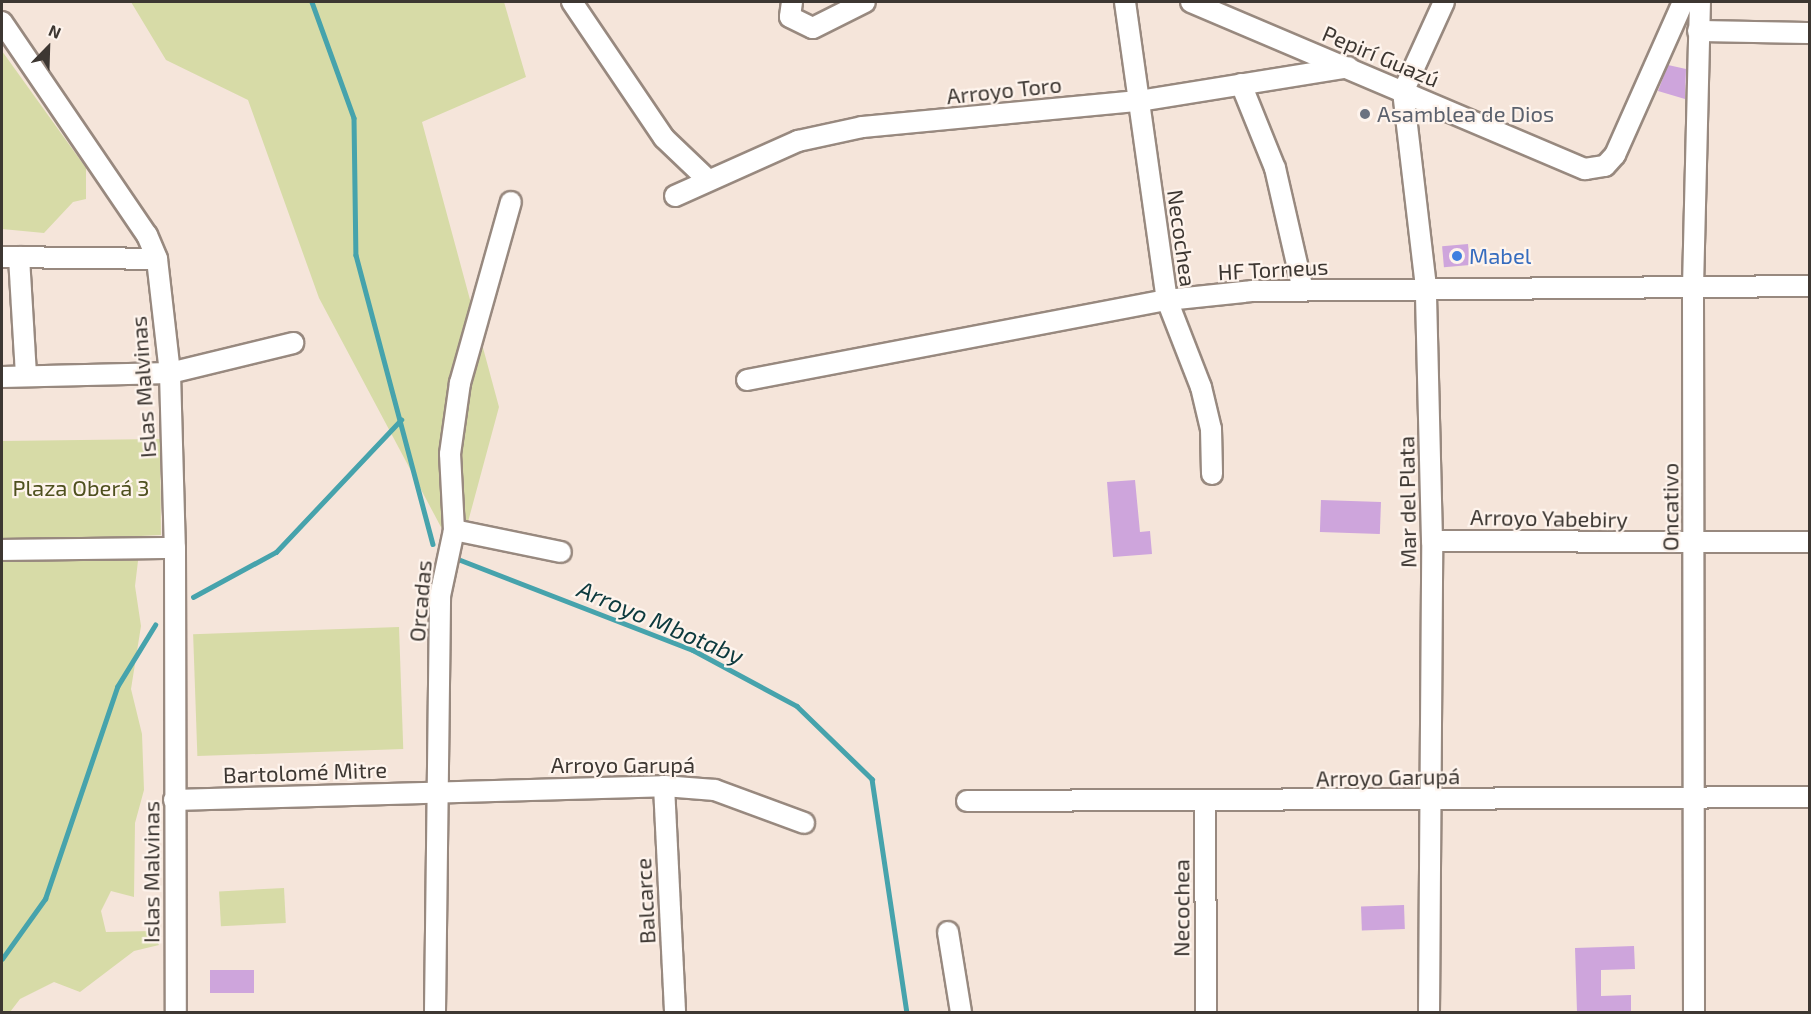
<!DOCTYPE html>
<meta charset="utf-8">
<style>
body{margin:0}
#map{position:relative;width:1811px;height:1014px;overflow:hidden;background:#f5e5da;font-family:"Exo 2",sans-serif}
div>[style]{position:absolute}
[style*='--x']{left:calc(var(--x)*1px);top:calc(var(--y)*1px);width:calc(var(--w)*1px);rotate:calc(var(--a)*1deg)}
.green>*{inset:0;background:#d7dba7;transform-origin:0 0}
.stream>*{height:4.5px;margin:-2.25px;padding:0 2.25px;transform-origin:2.25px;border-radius:2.25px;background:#46a3ac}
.building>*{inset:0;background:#cea5dc;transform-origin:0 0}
.roads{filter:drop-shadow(2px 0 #98897f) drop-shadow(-2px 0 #98897f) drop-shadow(0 2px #98897f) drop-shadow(0 -2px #98897f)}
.minor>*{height:20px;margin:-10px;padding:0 10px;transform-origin:10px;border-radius:10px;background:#fff}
.dots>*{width:16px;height:16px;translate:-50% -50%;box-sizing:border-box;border:3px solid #fef4ed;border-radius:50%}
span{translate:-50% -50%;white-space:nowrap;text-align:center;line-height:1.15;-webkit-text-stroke:4.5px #fef4ed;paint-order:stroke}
.street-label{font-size:22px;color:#3d3732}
.worship-label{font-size:22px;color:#5b616d}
.left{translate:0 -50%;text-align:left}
.shop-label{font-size:22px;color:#366cbe}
.park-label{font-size:22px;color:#4e501e}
.water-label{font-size:24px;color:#0c393d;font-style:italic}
.frame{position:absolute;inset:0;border:3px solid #3d3732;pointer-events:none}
.north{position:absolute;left:18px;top:18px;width:60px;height:60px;-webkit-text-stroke:4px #fef4ed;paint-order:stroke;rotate:23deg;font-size:16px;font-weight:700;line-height:24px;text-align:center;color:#3d3732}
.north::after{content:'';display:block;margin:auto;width:21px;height:27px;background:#3d3732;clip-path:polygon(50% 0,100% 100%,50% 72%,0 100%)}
</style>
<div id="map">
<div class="green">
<div style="clip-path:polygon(131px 2px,504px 2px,526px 77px,422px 122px,499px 407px,458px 559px,319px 298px,248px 100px,166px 60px)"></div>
<div style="clip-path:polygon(2px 51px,86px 168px,86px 199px,73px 202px,44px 233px,2px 229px)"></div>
<div style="clip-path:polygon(160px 439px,161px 535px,141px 536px,135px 586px,141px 626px,131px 689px,142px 734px,144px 790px,135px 823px,134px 897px,111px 891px,101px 911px,106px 932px,152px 931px,159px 945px,134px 951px,80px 992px,54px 982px,20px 999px,10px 1012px,2px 1012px,2px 441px)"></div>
<div style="left:399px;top:627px;width:122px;height:206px;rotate:88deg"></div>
<div style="left:284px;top:888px;width:35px;height:65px;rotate:87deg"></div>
</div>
<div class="stream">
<div style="--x:312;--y:2;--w:123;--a:70.1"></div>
<div style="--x:354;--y:118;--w:137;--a:89.2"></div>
<div style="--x:356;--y:255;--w:299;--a:75.1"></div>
<div style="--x:458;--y:559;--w:252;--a:21.2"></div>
<div style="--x:693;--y:650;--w:118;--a:28.3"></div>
<div style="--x:797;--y:706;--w:105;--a:44.2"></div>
<div style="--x:872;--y:779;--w:236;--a:81.5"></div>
<div style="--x:193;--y:597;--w:94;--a:-28.5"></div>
<div style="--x:276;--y:552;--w:182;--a:-46.6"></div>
<div style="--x:2;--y:959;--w:74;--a:-54.4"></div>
<div style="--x:45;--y:899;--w:224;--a:-71.2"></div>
<div style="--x:117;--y:687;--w:73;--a:-58.5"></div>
</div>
<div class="building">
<div style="clip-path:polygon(1668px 65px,1686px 69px,1685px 99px,1658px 91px)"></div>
<div style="left:1468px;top:244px;width:21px;height:26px;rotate:85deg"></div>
<div style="clip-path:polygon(1135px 480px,1140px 532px,1150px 531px,1152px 554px,1113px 557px,1107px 482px)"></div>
<div style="left:1321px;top:500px;width:60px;height:32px;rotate:2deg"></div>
<div style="left:1404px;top:905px;width:24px;height:43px;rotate:88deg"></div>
<div style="clip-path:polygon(1634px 946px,1635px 969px,1601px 970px,1601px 996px,1631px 995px,1631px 1012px,1577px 1012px,1575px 948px)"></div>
<div style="left:210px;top:970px;width:44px;height:23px"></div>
</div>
<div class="roads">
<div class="minor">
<div style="--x:572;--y:2;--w:164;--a:55.9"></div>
<div style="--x:664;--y:138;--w:59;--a:43.6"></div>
<div style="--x:792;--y:2;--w:15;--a:98"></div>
<div style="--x:790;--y:17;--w:25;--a:26"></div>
<div style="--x:813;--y:28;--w:58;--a:-26.6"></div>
<div style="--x:1125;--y:2;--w:301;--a:82"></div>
<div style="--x:1167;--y:300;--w:93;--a:68.7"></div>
<div style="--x:1201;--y:387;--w:43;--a:76.6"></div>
<div style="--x:1211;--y:429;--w:45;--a:88.7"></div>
<div style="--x:1191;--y:2;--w:428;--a:23"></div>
<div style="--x:1585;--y:169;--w:20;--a:-9"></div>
<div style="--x:1605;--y:166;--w:15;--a:-48"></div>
<div style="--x:1615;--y:155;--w:167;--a:-66"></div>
<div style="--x:2;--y:22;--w:258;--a:55.8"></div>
<div style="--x:147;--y:235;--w:26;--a:67"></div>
<div style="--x:157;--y:259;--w:115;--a:83.5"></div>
<div style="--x:170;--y:373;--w:175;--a:88.4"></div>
<div style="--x:175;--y:548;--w:464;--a:89.9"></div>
<div style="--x:1698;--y:31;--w:112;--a:1"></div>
<div style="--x:1241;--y:84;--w:91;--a:68"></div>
<div style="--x:1275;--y:168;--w:125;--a:77.1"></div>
<div style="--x:675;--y:196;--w:135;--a:-24.1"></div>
<div style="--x:798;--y:141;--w:66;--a:-12.3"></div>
<div style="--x:862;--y:127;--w:278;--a:-5.4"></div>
<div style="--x:1139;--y:101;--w:212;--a:-9.2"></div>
<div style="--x:2;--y:257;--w:155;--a:0.7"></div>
<div style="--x:19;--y:257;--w:119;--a:86.6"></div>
<div style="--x:2;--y:377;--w:168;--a:-1.4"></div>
<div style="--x:170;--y:373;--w:127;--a:-13.7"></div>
<div style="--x:747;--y:380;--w:428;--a:-10.8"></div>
<div style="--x:1167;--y:300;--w:85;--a:-6"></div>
<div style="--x:1252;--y:291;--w:558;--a:-0.51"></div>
<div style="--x:454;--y:530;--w:109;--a:11.6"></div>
<div style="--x:1432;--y:541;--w:378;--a:0.2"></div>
<div style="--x:2;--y:550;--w:173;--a:-0.7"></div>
<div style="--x:664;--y:786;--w:226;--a:87.2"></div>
<div style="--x:174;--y:800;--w:490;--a:-1.6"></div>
<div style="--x:664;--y:786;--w:51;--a:4.5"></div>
<div style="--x:715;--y:790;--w:95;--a:20.3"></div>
<div style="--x:967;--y:801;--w:843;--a:-0.27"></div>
<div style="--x:1205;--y:803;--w:209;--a:89.7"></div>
<div style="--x:948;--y:932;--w:81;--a:80.8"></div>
<div style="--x:435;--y:1012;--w:416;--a:-89.3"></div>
<div style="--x:440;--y:596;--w:67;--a:-78"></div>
<div style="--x:454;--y:530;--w:76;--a:-93"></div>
<div style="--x:450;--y:454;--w:72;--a:-82"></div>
<div style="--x:460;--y:383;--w:188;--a:-74.3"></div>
<div style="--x:1429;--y:1012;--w:471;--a:-89.6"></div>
<div style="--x:1432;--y:541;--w:254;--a:-91.4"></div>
<div style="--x:1426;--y:287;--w:196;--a:-96.7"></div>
<div style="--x:1403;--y:92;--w:99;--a:-65.5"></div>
<div style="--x:1694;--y:1012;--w:725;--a:-90.08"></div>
<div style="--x:1693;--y:287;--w:285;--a:-88.6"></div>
</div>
</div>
<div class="dots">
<div style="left:1365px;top:114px;background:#6b7280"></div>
<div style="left:1457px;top:256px;background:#3f7fe0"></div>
</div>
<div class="street-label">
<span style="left:1381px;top:56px;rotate:23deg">Pepirí Guazú</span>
<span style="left:1004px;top:90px;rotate:-6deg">Arroyo Toro</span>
<span style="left:1182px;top:238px;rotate:82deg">Necochea</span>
<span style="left:1273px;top:269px;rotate:-3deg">HF Torneus</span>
<span style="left:143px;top:387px;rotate:-94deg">Islas Malvinas</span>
<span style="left:1407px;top:502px;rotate:-91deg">Mar del Plata</span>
<span style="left:1670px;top:507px;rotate:-90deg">Oncativo</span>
<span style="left:1549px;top:518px;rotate:1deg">Arroyo Yabebiry</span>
<span style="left:420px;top:601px;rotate:-85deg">Orcadas</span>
<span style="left:623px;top:765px">Arroyo Garupá</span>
<span style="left:305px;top:772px;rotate:-2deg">Bartolomé Mitre</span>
<span style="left:1388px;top:777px;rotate:-1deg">Arroyo Garupá</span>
<span style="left:151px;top:872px;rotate:-90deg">Islas Malvinas</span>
<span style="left:645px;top:901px;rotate:-93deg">Balcarce</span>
<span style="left:1181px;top:908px;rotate:-90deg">Necochea</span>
</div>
<div class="worship-label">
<span class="left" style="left:1377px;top:114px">Asamblea de Dios</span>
</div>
<div class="shop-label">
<span class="left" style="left:1469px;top:256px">Mabel</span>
</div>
<div class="park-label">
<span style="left:81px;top:488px">Plaza Oberá 3</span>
</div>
<div class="water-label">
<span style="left:661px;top:622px;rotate:23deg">Arroyo Mbotaby</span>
</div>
<div class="frame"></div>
<div class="north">N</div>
</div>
